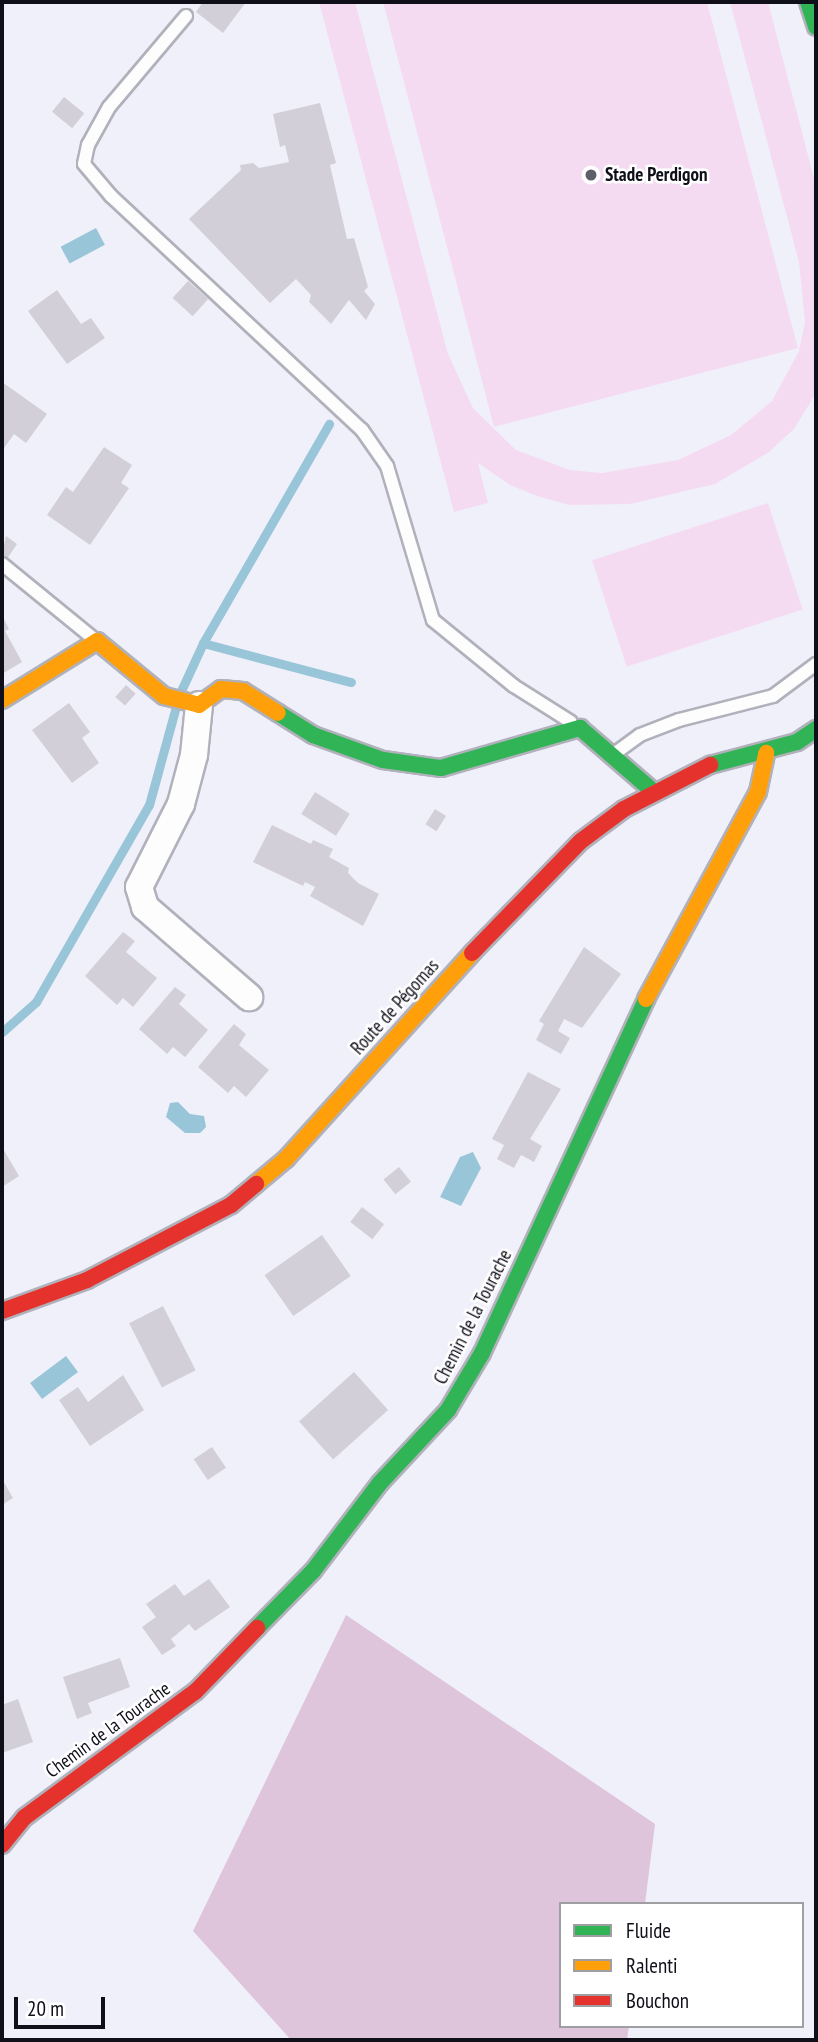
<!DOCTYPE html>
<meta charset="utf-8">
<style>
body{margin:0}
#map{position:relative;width:818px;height:2042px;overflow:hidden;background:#f0f0fa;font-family:"PT Sans Narrow",sans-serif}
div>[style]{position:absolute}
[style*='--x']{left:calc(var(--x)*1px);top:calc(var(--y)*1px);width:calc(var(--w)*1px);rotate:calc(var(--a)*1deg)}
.green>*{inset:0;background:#f5dbf2;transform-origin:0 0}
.forest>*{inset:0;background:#dfc5dc}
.water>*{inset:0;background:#99c5d8;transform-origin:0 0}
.stream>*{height:9px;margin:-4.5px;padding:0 4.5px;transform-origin:4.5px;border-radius:4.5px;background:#99c5d8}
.building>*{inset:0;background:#d2cfd9;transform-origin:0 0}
.roads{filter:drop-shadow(2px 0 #b1b1bb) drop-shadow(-2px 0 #b1b1bb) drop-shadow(0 2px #b1b1bb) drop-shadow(0 -2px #b1b1bb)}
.lane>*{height:12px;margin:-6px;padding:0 6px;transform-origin:6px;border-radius:6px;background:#fdfdfe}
.street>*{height:26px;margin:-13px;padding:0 13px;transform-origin:13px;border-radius:13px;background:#fdfdfe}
.fast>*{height:16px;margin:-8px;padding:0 8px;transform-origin:8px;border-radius:8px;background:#30b455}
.slow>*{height:16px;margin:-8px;padding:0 8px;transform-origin:8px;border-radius:8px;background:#ff9f0a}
.jam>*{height:16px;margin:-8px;padding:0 8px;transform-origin:8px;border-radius:8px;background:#e5322d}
.dots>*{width:19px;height:19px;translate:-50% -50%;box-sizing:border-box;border:4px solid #fff;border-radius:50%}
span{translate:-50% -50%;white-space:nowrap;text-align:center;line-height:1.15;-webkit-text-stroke:5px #fff;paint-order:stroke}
.poi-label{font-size:19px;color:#0f0f19;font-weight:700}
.left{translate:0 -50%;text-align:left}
.street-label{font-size:19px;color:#0f0f19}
.frame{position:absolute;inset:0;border:4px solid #0f0f19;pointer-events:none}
.legend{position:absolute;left:559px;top:1902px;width:245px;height:126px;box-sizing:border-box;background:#fff;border:2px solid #9f9fa3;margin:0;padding:9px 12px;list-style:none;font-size:21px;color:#0f0f19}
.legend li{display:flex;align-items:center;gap:14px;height:35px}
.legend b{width:35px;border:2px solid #9f9fa3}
.scale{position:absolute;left:14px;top:1997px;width:91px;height:32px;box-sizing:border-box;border:4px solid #0f0f19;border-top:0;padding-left:9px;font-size:21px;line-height:24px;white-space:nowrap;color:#0f0f19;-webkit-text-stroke:5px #fff;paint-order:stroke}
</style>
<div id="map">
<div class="green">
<div style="clip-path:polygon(319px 2px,355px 2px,448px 354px,473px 408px,516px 450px,570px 470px,602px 473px,678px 460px,731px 435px,772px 401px,799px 351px,805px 322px,799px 262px,730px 2px,768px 2px,816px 186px,816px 393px,794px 429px,769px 452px,715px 484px,630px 504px,569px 505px,537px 496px,510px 485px,478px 463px,488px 503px,454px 512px)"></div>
<div style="clip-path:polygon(383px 2px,707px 2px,798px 348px,494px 427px)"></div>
<div style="left:768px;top:503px;width:112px;height:185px;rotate:72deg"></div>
</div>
<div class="forest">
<div style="clip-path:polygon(346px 1615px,655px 1824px,645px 1904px,561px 1904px,561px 2026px,629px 2026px,627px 2040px,291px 2040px,193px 1931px)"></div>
</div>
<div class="water">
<div style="left:96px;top:228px;width:19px;height:40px;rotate:62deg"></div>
<div style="clip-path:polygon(178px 1102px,190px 1114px,204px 1116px,206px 1127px,200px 1133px,185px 1133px,166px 1117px,170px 1103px)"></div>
<div style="clip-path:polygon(473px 1152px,481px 1168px,461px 1206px,440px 1197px,460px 1157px)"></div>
<div style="left:66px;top:1356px;width:20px;height:45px;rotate:53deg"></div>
</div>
<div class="stream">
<div style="--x:203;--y:643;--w:253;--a:-60.1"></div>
<div style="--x:180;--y:693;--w:55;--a:-65.3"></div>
<div style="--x:203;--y:643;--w:153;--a:14.8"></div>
<div style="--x:2;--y:1032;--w:45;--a:-41.4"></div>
<div style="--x:36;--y:1002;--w:227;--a:-60.2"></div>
<div style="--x:149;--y:805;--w:103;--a:-74.7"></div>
</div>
<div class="building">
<div style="clip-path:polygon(203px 2px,246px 2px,223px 33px,196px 12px)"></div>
<div style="left:64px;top:97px;width:26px;height:19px;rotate:39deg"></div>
<div style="clip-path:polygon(320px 103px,336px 163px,330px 165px,347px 239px,354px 238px,368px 287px,364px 291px,375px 304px,366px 320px,349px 300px,331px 324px,309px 302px,311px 295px,296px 279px,270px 303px,189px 219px,241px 170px,240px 165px,253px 163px,259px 168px,289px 162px,285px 145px,280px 147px,273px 114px)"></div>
<div style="left:188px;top:281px;width:27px;height:23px;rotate:42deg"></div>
<div style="clip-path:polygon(57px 290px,81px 324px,91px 318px,105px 338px,67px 364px,28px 311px)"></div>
<div style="clip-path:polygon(2px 382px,47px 414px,26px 443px,14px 434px,2px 451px)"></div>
<div style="clip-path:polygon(104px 447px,132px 465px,121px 483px,129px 488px,90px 545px,47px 515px,66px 487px,73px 492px)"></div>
<div style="clip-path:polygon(6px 536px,17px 544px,7px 559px,2px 555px)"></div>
<div style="clip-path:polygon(2px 615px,9px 629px,5px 631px,22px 662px,2px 674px)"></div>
<div style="left:126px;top:685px;width:13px;height:16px;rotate:42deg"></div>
<div style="clip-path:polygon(69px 703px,90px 732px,82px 738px,99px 763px,72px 783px,32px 730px)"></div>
<div style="left:315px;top:792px;width:41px;height:26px;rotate:32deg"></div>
<div style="left:435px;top:809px;width:13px;height:18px;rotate:32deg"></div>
<div style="clip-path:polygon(272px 825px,311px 844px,313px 840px,333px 849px,329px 857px,349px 868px,348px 873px,358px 883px,379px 894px,363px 926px,310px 896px,315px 887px,305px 882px,303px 886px,253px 862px)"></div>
<div style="clip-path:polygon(123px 932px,135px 941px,126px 952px,157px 978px,133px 1007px,123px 998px,117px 1005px,85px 976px)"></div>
<div style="clip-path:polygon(584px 947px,621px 974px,582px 1028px,564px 1019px,558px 1031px,570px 1038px,561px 1054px,536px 1040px,544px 1024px,539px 1021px)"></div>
<div style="clip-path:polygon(175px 987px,186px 995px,179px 1004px,208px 1030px,185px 1057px,173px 1047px,167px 1054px,139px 1029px)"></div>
<div style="clip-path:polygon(234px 1024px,246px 1034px,239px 1045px,269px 1070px,246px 1097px,234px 1086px,228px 1093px,198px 1067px)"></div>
<div style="clip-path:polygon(528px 1072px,561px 1089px,530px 1139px,542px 1146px,534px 1162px,521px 1155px,514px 1168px,497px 1159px,504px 1145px,492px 1139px)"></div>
<div style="clip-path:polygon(2px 1147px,19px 1176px,2px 1187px)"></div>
<div style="left:399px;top:1167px;width:19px;height:20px;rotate:51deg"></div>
<div style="left:362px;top:1207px;width:28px;height:19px;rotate:38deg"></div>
<div style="left:322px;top:1235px;width:50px;height:70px;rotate:55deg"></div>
<div style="left:163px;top:1306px;width:72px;height:38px;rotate:63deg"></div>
<div style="left:354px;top:1372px;width:51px;height:74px;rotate:48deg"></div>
<div style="clip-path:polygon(123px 1375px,144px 1410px,90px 1446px,59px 1400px,78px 1387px,88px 1402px)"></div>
<div style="left:212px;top:1447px;width:25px;height:22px;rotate:56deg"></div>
<div style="clip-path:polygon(2px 1479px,13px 1498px,2px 1505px)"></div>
<div style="clip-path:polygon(209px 1579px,230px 1607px,195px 1631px,189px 1624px,171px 1639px,176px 1646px,162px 1655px,142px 1627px,156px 1617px,146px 1604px,175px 1584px,184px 1596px)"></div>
<div style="clip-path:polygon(120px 1658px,130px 1687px,88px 1703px,92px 1713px,77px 1719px,63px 1677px)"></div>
<div style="clip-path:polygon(18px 1699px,33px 1742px,2px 1753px,2px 1705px)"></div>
</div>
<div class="roads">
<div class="lane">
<div style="--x:186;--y:16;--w:119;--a:130.2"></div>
<div style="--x:109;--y:107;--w:43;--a:118.9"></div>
<div style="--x:88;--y:145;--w:19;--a:102"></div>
<div style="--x:84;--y:164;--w:42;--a:49.8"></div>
<div style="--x:111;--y:196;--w:343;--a:43"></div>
<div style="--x:362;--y:430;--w:44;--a:55.2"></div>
<div style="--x:387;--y:466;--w:161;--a:73.4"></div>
<div style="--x:433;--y:620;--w:104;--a:39.2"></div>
<div style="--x:514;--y:686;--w:67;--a:32.3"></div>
<div style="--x:2;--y:564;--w:119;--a:39.2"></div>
<div style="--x:614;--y:754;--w:32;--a:-36"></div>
<div style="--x:640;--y:735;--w:42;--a:-21"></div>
<div style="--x:679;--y:720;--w:97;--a:-14.3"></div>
<div style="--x:773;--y:696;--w:54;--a:-36.7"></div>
</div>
<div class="street">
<div style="--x:199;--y:705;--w:50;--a:95.7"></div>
<div style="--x:194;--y:755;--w:51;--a:104.9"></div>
<div style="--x:181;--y:804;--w:93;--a:116.8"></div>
<div style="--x:139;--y:887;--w:21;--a:73"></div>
<div style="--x:145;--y:907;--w:138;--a:40.9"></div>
</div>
<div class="fast">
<div style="--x:808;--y:2;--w:26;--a:72"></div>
<div style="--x:278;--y:713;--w:41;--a:32.2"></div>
<div style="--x:313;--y:735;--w:74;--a:19.7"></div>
<div style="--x:383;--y:760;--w:59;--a:7.9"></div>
<div style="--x:441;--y:768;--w:145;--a:-16.1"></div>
<div style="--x:580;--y:728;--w:98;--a:40.9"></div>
<div style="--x:710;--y:765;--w:90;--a:-14.8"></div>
<div style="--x:797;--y:742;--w:23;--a:-34"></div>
<div style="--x:257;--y:1628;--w:80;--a:-45.5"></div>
<div style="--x:313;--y:1571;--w:111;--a:-52.7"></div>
<div style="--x:380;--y:1483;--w:100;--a:-47"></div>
<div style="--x:448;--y:1410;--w:66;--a:-59.2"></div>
<div style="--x:482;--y:1353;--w:390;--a:-65.1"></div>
</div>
<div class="slow">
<div style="--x:2;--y:700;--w:112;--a:-31.8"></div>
<div style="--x:97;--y:641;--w:87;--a:39.4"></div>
<div style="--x:164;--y:696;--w:36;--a:14"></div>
<div style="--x:199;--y:705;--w:27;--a:-36"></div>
<div style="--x:221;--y:689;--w:22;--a:5"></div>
<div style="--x:243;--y:691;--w:41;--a:32.2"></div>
<div style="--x:646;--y:999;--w:235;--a:-61.6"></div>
<div style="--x:758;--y:792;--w:40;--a:-78"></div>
<div style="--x:256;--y:1184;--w:39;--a:-40"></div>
<div style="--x:286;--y:1159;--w:278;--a:-47.9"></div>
</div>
<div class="jam">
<div style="--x:472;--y:953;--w:156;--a:-45.8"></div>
<div style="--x:581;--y:841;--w:54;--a:-36.7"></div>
<div style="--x:624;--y:809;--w:97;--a:-27.1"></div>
<div style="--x:2;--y:1311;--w:90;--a:-20"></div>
<div style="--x:87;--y:1280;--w:162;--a:-27.5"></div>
<div style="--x:231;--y:1205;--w:33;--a:-40"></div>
<div style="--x:2;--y:1845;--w:36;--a:-51"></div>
<div style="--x:25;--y:1817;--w:212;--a:-36.4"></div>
<div style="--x:196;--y:1691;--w:88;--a:-45.9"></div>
</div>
</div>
<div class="dots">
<div style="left:591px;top:175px;background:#5e5e68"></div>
</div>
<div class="poi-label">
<span class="left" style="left:605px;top:175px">Stade Perdigon</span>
</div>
<div class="street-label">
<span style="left:395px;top:1007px;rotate:-48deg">Route de Pégomas</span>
<span style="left:473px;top:1317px;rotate:-63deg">Chemin de la Tourache</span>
<span style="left:108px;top:1730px;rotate:-36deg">Chemin de la Tourache</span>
</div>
<div class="frame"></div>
<ul class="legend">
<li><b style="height:9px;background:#30b455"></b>Fluide</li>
<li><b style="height:9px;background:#ff9f0a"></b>Ralenti</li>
<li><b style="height:9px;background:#e5322d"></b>Bouchon</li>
</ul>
<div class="scale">20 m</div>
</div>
